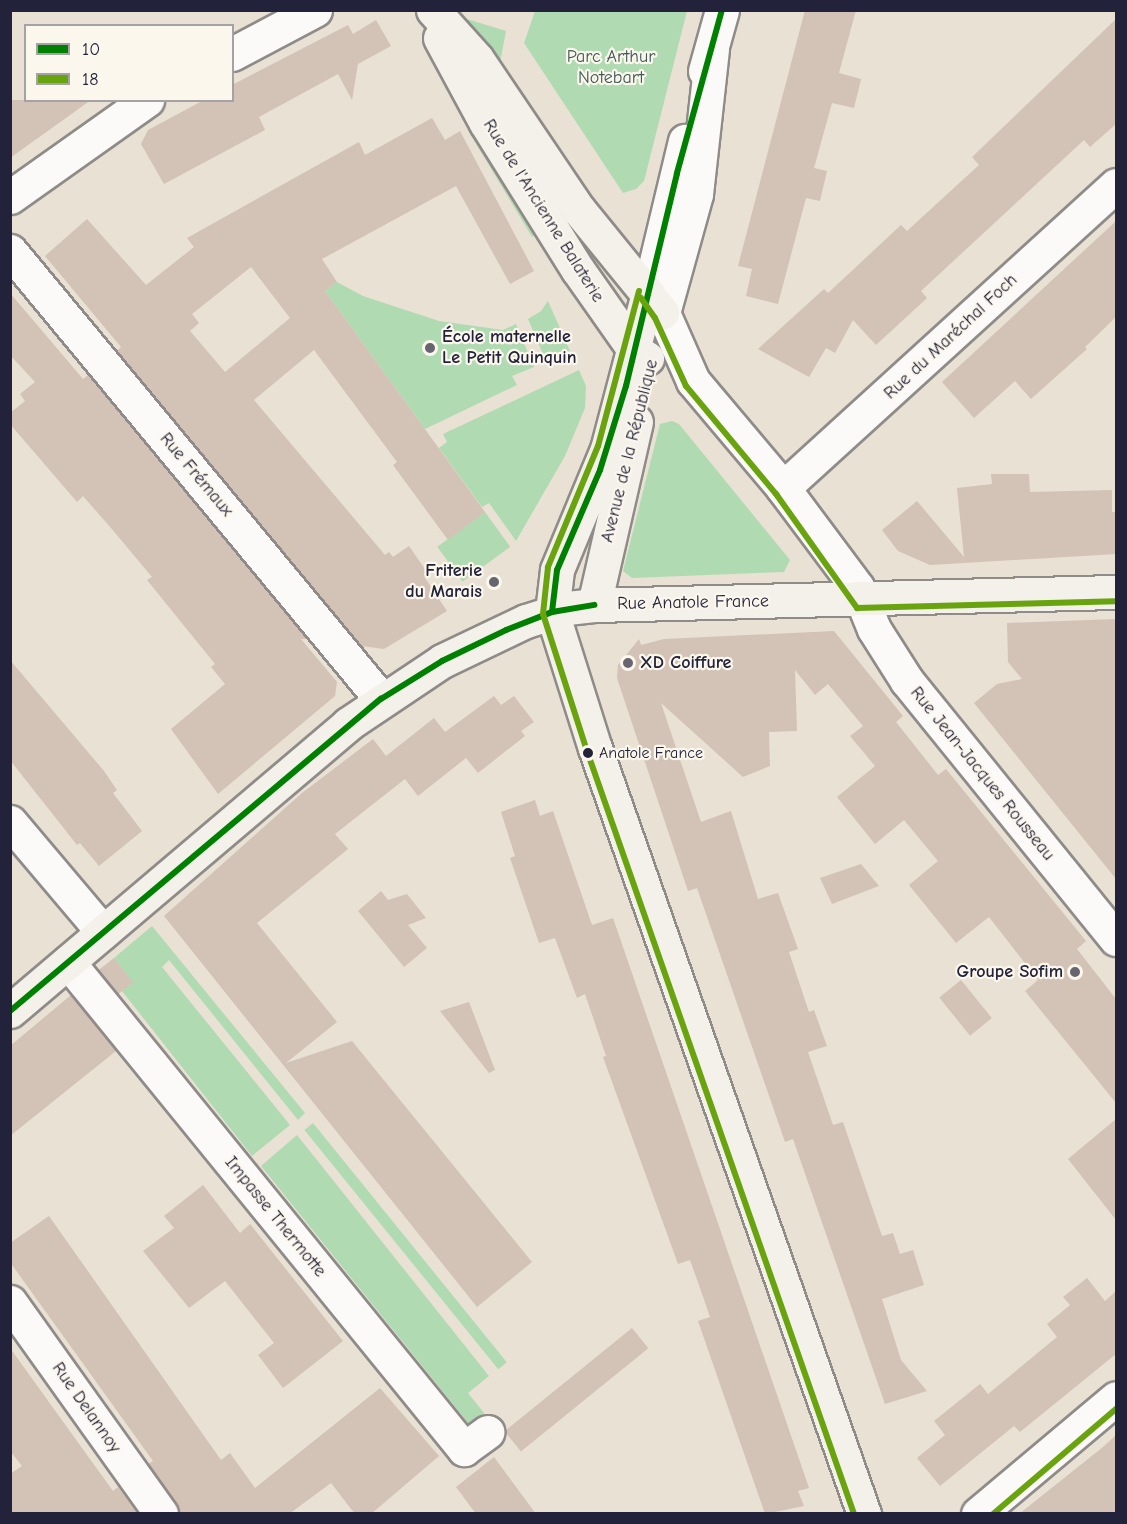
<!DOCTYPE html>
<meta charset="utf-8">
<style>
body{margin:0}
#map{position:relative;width:1127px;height:1524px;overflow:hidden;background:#e9e1d3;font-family:"Comic Neue",sans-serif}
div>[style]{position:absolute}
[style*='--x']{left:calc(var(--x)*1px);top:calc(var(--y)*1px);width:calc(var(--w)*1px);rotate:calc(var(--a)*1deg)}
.green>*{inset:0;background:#b0dab2;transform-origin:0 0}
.building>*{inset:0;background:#d3c2b6;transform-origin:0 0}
.roads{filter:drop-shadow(2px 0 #8f8b88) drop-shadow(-2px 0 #8f8b88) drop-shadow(0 2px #8f8b88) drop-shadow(0 -2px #8f8b88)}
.street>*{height:33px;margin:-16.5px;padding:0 16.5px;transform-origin:16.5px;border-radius:16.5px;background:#fcfaf8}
.secondary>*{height:33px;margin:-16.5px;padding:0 16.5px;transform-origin:16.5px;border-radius:16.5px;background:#f4f0ea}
.bus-1>*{height:6px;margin:-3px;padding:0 3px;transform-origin:3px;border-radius:3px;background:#008001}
.bus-2>*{height:6px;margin:-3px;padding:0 3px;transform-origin:3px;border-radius:3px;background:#69a40f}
.dots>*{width:16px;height:16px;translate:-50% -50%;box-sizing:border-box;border:3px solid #fbf7ec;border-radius:50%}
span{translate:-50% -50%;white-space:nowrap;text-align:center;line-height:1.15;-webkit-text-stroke:4.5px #fbf7ec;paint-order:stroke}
.bus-label{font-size:16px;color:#22223b}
.left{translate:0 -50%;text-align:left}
.park-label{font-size:18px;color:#3f5857}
.street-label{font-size:18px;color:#22223b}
.poi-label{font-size:18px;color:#22223b;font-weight:700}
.right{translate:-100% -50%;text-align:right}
.frame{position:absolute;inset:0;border:12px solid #22223b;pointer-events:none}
.legend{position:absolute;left:24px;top:24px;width:210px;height:78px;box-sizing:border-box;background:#fbf7ec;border:2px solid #a4a2a5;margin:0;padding:8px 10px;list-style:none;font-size:18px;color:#22223b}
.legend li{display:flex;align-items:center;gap:12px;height:30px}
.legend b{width:30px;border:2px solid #a4a2a5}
</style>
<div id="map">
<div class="green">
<div style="clip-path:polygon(535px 11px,687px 11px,644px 181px,636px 189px,623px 193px,524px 43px)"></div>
<div style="clip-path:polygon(454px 15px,506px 31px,498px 73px)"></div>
<div style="left:477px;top:124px;width:125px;height:11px;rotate:59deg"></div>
<div style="clip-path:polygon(337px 282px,363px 296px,439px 321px,503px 330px,516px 324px,534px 367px,512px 376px,517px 385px,425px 429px,325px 291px)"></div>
<div style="clip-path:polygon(548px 301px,570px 351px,546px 361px,528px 319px,541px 311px)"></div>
<div style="clip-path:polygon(579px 370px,586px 386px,585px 408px,565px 456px,516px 541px,489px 503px,482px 507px,439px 448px,447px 442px,443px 434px)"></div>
<div style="clip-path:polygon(672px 421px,679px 424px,790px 560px,784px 572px,632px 578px,623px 571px,660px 424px)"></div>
<div style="left:485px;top:512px;width:43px;height:59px;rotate:54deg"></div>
<div style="clip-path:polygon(152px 926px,305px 1113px,298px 1120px,169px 960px,162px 967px,290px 1125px,252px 1156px,122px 991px,132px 982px,114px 958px)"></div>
<div style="left:313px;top:1123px;width:308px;height:11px;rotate:51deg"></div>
<div style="clip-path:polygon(297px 1135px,489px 1376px,468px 1393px,484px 1413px,469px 1424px,261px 1166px)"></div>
</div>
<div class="building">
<div style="clip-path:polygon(805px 10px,856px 10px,839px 73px,861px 79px,854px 108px,832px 103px,814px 168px,827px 171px,820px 201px,806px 198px,778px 304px,746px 296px,752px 269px,738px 266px)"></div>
<div style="clip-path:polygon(1116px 19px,1116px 124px,1090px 147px,1084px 140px,921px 291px,927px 298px,876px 345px,853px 320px,835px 353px,826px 348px,809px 377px,758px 349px,824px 289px,828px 293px,901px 225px,907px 231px,979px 165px,972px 157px)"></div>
<div style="clip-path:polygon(376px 20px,391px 46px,358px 64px,352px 100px,338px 74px,259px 117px,265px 130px,164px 184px,141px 144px,148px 130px,204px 100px,232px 100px,232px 85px,348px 25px,353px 34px)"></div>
<div style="clip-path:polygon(10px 100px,91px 100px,10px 158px)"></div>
<div style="clip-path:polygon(evenodd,432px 118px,445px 140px,460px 131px,534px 271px,510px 284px,456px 186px,322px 259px,337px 282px,325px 291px,485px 512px,448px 540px,393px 465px,397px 462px,314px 350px,254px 400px,385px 555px,389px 552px,393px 557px,409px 546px,429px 575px,425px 578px,447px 611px,384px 649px,362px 646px,117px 351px,121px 347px,45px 256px,87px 219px,146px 285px,194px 247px,187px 238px,359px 142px,365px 155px,432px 118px,251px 267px,290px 318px,225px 372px,190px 331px,199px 323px,192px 314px,251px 267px)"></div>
<div style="clip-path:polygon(1116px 221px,1116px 317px,1085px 347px,1087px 349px,1031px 399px,1015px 381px,974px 418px,942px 382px)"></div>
<div style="clip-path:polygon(10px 293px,83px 379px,88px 375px,307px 639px,301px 639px,337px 682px,335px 696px,218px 794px,171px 729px,225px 684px,211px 667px,215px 664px,147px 580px,152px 577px,111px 528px,83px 496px,77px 502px,10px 424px,10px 413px,25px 401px,20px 394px,35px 382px,10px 355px)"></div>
<div style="clip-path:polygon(991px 474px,1029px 474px,1030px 492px,1112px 490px,1112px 512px,1116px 512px,1116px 554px,930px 565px,898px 551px,882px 530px,917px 501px,964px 557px,957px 488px,992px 484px)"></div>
<div style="clip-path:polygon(1116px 619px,1116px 879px,974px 703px,997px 684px,1022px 679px,1008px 662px,1007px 623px)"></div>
<div style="clip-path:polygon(834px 631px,903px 716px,896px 722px,938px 775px,946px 769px,1086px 941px,1077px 949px,1116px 999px,1116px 1103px,1025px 991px,1038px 980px,989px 917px,956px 943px,909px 885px,938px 861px,904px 820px,875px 844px,837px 797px,875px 766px,850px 736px,863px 726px,828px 684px,815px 695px,795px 670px,797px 731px,769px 732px,770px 766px,743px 777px,661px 703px,701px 822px,731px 811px,758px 899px,778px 893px,798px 949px,789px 952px,809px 1012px,814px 1010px,827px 1046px,808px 1052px,833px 1125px,843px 1122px,882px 1236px,893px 1233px,900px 1254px,913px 1250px,924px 1285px,882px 1299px,901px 1360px,927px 1391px,885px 1404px,793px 1139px,785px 1142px,697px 888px,688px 891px,617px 678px,618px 665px,639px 639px,641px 645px,664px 639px)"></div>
<div style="clip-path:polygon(10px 660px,104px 771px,117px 790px,113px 793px,142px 831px,99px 866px,80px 843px,77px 845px,10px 760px)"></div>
<div style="clip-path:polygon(494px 696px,501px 705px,514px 696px,534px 722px,521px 731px,525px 736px,478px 773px,466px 758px,418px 796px,405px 779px,335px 834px,348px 849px,257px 923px,337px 1022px,286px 1063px,352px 1041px,532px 1262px,477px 1307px,164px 916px,302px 793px,373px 739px,386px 756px,434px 718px,445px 732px)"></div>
<div style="clip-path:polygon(535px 800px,540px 816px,553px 811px,592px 925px,613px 918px,809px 1488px,798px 1491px,804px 1506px,765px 1514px,698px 1321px,710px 1317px,700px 1288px,690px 1260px,678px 1264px,603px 1057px,606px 1056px,585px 994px,577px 998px,555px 938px,539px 943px,510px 858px,515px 856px,501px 812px)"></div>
<div style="clip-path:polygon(861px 864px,879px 886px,832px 904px,820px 878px)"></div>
<div style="clip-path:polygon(381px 891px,388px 900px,407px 894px,426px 918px,408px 925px,427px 948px,404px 967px,358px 911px)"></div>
<div style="left:114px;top:958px;width:31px;height:20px;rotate:52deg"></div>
<div style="left:961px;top:980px;width:49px;height:28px;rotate:51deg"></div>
<div style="clip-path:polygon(71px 995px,116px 1051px,10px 1136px,10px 1046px)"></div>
<div style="clip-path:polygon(469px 1002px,495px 1070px,489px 1073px,440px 1011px)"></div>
<div style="clip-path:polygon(1116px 1119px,1116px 1220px,1068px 1159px)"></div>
<div style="clip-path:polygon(203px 1185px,240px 1233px,250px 1224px,343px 1341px,283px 1388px,258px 1355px,274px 1343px,225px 1281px,189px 1308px,143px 1251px,174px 1228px,164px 1216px)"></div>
<div style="clip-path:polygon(49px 1216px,221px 1460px,230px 1453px,255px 1488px,380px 1388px,439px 1456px,371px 1514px,355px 1514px,331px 1483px,289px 1514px,180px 1514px,148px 1464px,153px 1461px,10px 1262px,10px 1243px)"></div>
<div style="clip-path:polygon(1087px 1278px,1105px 1301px,1116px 1291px,1116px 1354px,1020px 1432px,1014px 1426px,940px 1486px,917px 1458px,945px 1435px,934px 1421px,980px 1384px,988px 1394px,1057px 1337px,1047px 1324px,1070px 1305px,1063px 1297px)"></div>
<div style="left:632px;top:1328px;width:26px;height:164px;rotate:51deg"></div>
<div style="clip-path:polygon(10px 1348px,113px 1491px,118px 1487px,138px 1514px,10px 1514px,10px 1474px,22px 1466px,10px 1451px)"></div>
<div style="clip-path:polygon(1116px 1435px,1116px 1514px,1019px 1514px,1103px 1447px)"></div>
<div style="clip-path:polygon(494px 1457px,536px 1514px,476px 1514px,456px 1487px)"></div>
</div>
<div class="roads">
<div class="street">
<div style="--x:712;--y:49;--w:146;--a:96.3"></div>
<div style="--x:696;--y:194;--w:123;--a:105.5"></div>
<div style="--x:663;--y:313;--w:74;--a:66.2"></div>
<div style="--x:693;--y:381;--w:140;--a:49.9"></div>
<div style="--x:783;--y:488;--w:124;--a:53.2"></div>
<div style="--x:857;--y:587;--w:45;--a:68"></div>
<div style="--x:874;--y:629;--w:62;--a:57.6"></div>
<div style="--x:907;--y:681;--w:332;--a:51"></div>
<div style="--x:232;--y:54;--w:94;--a:-27.9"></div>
<div style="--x:705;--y:71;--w:63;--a:-74.4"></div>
<div style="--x:10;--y:197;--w:168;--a:-35.3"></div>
<div style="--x:10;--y:251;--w:582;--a:50.37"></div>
<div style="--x:653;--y:274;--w:137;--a:-76.5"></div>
<div style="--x:783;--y:488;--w:450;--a:-42.3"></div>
<div style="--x:10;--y:822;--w:144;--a:49.8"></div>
<div style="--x:68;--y:962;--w:628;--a:50.88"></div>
<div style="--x:464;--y:1449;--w:29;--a:-36"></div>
<div style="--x:10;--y:1302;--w:260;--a:54.5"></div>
<div style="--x:978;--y:1514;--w:180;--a:-40"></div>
</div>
<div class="secondary">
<div style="--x:433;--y:10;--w:66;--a:48.1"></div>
<div style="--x:477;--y:59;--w:182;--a:56"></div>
<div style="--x:579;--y:210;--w:132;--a:50.9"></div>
<div style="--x:440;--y:38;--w:97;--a:61.6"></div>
<div style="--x:486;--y:123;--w:173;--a:58"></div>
<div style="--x:578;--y:270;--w:99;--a:54.9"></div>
<div style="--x:635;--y:351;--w:14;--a:30"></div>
<div style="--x:648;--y:293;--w:161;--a:104.7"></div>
<div style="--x:607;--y:449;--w:131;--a:112.5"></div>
<div style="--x:557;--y:570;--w:42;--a:96.8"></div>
<div style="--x:552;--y:612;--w:143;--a:72.5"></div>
<div style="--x:595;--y:748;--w:812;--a:70.65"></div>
<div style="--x:594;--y:605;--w:188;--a:-77.1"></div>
<div style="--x:10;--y:1011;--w:443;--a:-40.3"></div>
<div style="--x:348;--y:724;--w:113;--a:-33.8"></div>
<div style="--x:442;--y:661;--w:93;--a:-25.5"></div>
<div style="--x:526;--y:621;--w:43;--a:-17.6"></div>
<div style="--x:567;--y:608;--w:27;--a:-6"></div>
<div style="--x:594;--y:605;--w:522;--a:-1.43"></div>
</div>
</div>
<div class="bus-1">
<div style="--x:552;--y:612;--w:42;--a:-83.2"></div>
<div style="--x:557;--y:570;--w:109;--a:-66.7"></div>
<div style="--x:600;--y:470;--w:88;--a:-72.8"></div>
<div style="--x:626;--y:386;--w:219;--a:-76.5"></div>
<div style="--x:677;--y:173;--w:169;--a:-74.6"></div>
<div style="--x:10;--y:1011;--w:485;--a:-40.1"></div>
<div style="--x:381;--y:699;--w:72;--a:-31.9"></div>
<div style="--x:442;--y:661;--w:71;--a:-25.8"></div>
<div style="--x:506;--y:630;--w:49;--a:-21.4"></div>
<div style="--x:552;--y:612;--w:43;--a:-9.5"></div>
</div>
<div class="bus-2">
<div style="--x:639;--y:291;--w:160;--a:104.8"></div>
<div style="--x:598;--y:446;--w:131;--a:112.5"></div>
<div style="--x:548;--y:567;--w:47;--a:96.1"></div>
<div style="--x:543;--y:614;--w:144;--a:72.2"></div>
<div style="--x:587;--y:751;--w:808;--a:70.71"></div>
<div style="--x:641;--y:298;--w:24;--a:55"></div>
<div style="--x:655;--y:318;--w:75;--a:65.5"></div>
<div style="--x:686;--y:386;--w:141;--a:50.2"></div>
<div style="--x:776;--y:494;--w:140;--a:54.6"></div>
<div style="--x:857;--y:608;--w:259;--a:-1.5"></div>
<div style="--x:993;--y:1514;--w:162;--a:-40.5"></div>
</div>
<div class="dots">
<div style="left:430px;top:348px;background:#686570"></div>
<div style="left:494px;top:582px;background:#686570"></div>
<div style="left:628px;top:663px;background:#686570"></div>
<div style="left:588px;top:753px;background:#22223b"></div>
<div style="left:1075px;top:972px;background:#686570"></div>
</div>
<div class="bus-label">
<span class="left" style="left:599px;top:753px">Anatole France</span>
</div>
<div class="park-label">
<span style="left:611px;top:68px">Parc Arthur<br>Notebart</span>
</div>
<div class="street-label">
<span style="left:543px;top:211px;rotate:58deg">Rue de l'Ancienne Balaterie</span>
<span style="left:951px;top:337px;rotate:-43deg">Rue du Maréchal Foch</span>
<span style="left:630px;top:451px;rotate:-76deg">Avenue de la République</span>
<span style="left:196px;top:475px;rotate:50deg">Rue Frémaux</span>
<span style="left:693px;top:603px;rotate:-1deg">Rue Anatole France</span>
<span style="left:982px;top:774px;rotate:51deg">Rue Jean-Jacques Rousseau</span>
<span style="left:275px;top:1217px;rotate:51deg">Impasse Thermotte</span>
<span style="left:86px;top:1408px;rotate:55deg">Rue Delannoy</span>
</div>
<div class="poi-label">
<span class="left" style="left:442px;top:348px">École maternelle<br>Le Petit Quinquin</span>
<span class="right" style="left:482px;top:582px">Friterie<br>du Marais</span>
<span class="left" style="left:640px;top:663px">XD Coiffure</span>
<span class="right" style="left:1063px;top:972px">Groupe Sofim</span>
</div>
<div class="frame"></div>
<ul class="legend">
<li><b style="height:8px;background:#008001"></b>10</li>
<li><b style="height:8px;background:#69a40f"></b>18</li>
</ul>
</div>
